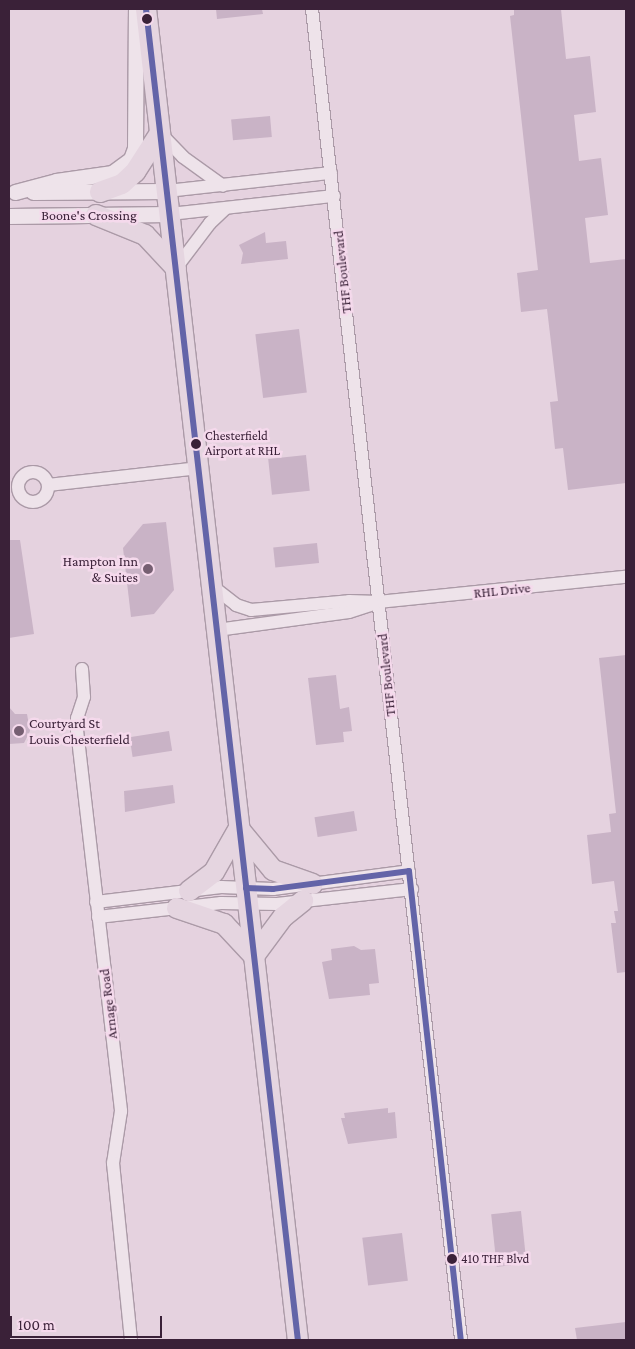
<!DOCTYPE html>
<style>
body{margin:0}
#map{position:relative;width:635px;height:1349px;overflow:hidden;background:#e5d2df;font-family:"Crimson Pro",serif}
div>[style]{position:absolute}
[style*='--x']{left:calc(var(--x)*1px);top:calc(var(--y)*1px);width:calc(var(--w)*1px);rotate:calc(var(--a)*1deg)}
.building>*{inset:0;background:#c9b3c6;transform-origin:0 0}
.roads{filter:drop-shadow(1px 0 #ab9aa7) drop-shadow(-1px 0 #ab9aa7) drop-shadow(0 1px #ab9aa7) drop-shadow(0 -1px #ab9aa7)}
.minor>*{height:12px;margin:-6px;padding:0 6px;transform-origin:6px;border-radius:6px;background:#eee3ea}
.minor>.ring{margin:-6px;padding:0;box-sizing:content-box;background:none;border:12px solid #eee3ea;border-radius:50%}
.tertiary>*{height:15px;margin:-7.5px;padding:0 7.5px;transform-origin:7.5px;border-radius:7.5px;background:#eee3ea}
.primary>*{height:20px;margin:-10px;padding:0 10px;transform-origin:10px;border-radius:10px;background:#e5d5e0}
.bus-1>*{height:6px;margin:-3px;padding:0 3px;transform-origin:3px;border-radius:3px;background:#6364a8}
.dots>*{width:14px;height:14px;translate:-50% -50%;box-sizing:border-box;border:2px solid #f5d9ec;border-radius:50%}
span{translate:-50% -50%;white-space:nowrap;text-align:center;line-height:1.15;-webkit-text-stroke:5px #f5d9ec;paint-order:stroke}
.bus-label{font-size:13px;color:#3a2138}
.left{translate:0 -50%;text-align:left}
.street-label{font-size:14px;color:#3a2138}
.poi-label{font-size:14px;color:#3a2138}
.right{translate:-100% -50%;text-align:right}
.frame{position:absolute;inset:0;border:10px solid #3a2138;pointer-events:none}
.scale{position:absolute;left:10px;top:1316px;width:152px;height:22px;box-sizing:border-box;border:2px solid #3a2138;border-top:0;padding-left:6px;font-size:15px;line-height:18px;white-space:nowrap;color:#3a2138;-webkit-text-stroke:4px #f5d9ec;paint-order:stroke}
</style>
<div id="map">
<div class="building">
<div style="clip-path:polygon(216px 9px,262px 9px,263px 14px,217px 19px)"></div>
<div style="clip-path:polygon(514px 9px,561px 9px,566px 59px,590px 56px,596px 112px,574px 115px,579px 161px,601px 158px,608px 215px,585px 218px,590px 263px,626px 259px,626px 483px,568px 490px,563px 448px,555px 449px,550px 402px,558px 401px,547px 309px,521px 312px,517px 273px,538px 270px,510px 16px,514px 15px)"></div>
<div style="left:270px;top:116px;width:21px;height:39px;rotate:85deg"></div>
<div style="clip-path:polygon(265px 232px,266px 243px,286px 241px,288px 259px,241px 264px,243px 253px,239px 245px)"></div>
<div style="left:299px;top:329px;width:64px;height:44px;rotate:83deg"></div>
<div style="left:306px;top:455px;width:36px;height:38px;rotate:84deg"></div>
<div style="clip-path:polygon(166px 522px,174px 590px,154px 614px,131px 617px,123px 548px,143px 524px)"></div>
<div style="clip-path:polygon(9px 540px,20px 540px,34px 634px,9px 638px)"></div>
<div style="left:317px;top:543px;width:20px;height:44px;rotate:84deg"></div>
<div style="clip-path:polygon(626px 655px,626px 972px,617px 973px,611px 923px,616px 923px,614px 911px,618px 911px,614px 881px,592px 884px,587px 835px,611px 832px,609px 814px,616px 813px,599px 658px)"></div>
<div style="clip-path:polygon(336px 675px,340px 709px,349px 707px,352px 731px,343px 732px,344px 742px,316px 745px,308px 678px)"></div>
<div style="clip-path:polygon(9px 707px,15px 714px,27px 714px,30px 731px,24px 743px,9px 744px)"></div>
<div style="left:169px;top:731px;width:20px;height:40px;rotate:81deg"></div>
<div style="clip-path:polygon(173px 785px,175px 803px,125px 812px,124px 791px)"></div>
<div style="left:354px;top:811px;width:20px;height:40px;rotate:81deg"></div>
<div style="clip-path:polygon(354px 946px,361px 950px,375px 949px,379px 983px,369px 984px,370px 995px,329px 999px,322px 962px,332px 960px,331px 949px)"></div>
<div style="clip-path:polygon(388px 1108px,388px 1113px,395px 1112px,397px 1138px,348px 1144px,341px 1118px,345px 1118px,344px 1113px)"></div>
<div style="left:521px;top:1211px;width:53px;height:30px;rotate:84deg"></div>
<div style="left:402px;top:1233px;width:48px;height:40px;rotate:83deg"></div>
<div style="clip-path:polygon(626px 1322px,626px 1340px,577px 1340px,575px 1328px)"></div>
</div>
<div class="roads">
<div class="minor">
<div style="--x:312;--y:9;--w:1339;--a:83.61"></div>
<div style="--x:160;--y:133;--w:33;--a:46"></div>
<div style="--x:183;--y:157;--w:49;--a:35.9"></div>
<div style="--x:167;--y:191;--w:165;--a:-6.3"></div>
<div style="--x:170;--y:214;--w:165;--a:-6.3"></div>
<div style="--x:176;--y:268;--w:56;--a:-52.9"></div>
<div style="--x:210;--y:223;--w:21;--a:-43"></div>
<div class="ring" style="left:18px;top:472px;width:18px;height:18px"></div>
<div style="--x:48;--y:485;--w:152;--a:-6.4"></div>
<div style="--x:212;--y:586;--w:31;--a:38"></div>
<div style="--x:236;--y:605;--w:16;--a:18"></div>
<div style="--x:251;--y:610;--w:98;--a:-5.2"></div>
<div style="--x:349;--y:601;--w:29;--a:2"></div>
<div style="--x:378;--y:602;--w:249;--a:-5.8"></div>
<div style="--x:217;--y:630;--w:133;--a:-7.8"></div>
<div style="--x:349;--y:612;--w:25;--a:-18"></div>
<div style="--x:82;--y:669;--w:28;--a:86"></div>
<div style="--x:84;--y:697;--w:22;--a:108"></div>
<div style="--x:77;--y:718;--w:12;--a:90"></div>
<div style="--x:77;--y:730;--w:384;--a:83.4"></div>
<div style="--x:121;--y:1111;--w:53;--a:98.7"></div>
<div style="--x:113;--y:1163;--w:178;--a:84.2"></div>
<div style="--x:96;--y:902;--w:126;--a:-6.8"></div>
<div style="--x:221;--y:887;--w:52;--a:2.2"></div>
<div style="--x:273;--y:889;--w:137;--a:-7.5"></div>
<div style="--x:98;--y:917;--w:124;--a:-6.5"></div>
<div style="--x:221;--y:903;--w:56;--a:1"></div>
<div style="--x:277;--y:904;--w:136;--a:-6.3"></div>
</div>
<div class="tertiary">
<div style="--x:15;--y:192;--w:42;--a:-15"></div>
<div style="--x:56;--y:181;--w:57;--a:-8.1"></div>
<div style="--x:112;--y:173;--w:24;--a:-36"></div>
<div style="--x:131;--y:159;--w:12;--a:-70"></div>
<div style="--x:135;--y:148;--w:139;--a:-89.6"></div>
<div style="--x:33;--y:192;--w:134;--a:-0.4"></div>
<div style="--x:9;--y:216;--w:161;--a:-0.7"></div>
</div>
<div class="primary">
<div style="--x:146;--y:9;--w:1340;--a:83.49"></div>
<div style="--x:100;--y:192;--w:23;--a:-20"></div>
<div style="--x:122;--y:184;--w:18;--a:-43"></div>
<div style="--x:135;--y:172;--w:46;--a:-57.3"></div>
<div style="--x:96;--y:215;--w:53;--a:22.2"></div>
<div style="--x:145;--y:235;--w:45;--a:46.8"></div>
<div style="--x:240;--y:830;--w:52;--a:50.5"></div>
<div style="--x:273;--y:870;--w:42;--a:19.3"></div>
<div style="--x:189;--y:891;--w:31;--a:-37"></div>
<div style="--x:214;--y:872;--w:51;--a:-60.4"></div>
<div style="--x:177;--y:908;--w:50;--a:18.8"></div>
<div style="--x:224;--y:924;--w:44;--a:46.8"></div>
<div style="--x:254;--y:956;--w:49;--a:-53.4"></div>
<div style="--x:283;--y:917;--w:26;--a:-39"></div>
</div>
</div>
<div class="bus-1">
<div style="--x:146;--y:9;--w:1340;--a:83.49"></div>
<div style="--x:246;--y:888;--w:27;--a:2"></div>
<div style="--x:273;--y:889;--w:137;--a:-7.5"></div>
<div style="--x:409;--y:871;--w:472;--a:83.7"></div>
</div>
<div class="dots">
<div style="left:147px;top:19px;background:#3a2138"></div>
<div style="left:196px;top:444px;background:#3a2138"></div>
<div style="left:148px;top:569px;background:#765f72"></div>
<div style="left:19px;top:731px;background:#765f72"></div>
<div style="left:452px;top:1259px;background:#3a2138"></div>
</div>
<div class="bus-label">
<span class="left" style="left:205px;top:444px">Chesterfield<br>Airport at RHL</span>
<span class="left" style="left:461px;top:1259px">410 THF Blvd</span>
</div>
<div class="street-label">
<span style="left:89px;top:215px">Boone's Crossing</span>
<span style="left:342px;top:272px;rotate:-96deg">THF Boulevard</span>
<span style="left:502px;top:590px;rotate:-6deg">RHL Drive</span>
<span style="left:386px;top:675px;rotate:-96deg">THF Boulevard</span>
<span style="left:108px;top:1004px;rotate:-97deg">Arnage Road</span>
</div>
<div class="poi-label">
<span class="right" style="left:138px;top:569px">Hampton Inn<br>&amp; Suites</span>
<span class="left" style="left:29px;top:731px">Courtyard St<br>Louis Chesterfield</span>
</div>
<div class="frame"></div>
<div class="scale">100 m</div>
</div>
